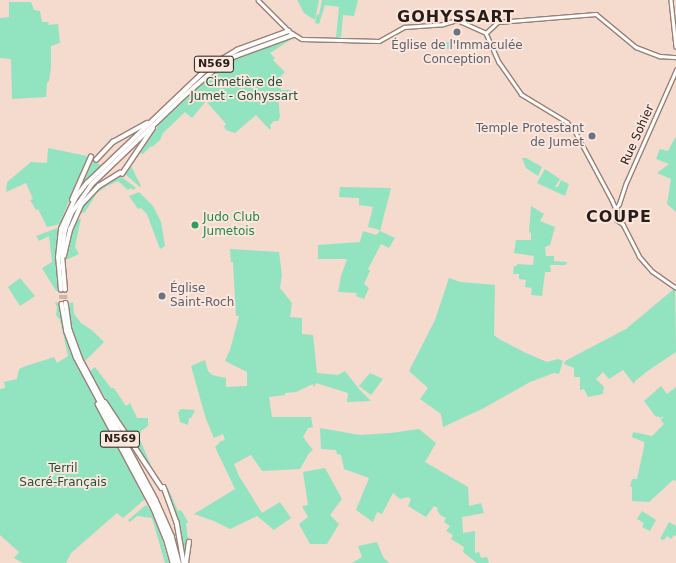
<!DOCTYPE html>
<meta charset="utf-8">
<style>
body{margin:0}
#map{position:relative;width:676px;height:563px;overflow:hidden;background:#f5dace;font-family:"DejaVu Sans",sans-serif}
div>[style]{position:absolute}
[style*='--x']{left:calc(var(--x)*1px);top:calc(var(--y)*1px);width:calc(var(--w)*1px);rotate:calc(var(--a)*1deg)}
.green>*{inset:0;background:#92e3bf}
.highway-tunnel>*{height:3.5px;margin-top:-1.75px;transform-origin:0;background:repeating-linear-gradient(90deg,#ccb4aa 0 3.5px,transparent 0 5.5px)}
.roads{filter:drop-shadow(1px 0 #998075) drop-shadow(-1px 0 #998075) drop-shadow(0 1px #998075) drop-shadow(0 -1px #998075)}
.secondary>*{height:2.5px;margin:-1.25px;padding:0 1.25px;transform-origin:1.25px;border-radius:1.25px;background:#fff}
.highway>*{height:3.5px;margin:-1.75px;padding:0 1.75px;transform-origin:1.75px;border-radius:1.75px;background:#fff}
.dots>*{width:11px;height:11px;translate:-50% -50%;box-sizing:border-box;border:2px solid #fee8de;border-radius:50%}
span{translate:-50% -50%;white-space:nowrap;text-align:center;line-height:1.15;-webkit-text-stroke:3.5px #fee8de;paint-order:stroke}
.shield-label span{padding:1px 3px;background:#fee8de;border:1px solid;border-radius:3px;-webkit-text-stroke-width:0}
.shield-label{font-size:11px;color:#271e1a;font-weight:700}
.worship-label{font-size:12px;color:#5b616d}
.right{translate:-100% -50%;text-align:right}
.left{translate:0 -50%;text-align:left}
.park-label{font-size:12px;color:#21503d}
.street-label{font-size:12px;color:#271e1a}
.leisure-label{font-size:12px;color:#27864d}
.district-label{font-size:16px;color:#271e1a;font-weight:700;letter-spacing:1px}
</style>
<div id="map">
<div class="green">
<div style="clip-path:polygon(297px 0,319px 0,315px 20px,304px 13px)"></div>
<div style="clip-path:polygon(322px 0,358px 0,354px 16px,343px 15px,341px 37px,336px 38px,339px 7px,325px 5px,319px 24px,315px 23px,317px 14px,319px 15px)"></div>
<div style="clip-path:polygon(9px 2px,31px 2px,34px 10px,40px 11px,42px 22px,49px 22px,48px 25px,58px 24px,60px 43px,51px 46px,51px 68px,49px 81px,47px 83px,46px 97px,12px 99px,11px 59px,0 58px,0 18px,9px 17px)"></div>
<div style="clip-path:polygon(291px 37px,292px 39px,270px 53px,275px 58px,273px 60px,285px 72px,277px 80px,281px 90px,291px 90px,291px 92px,283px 93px,278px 96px,280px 117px,278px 121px,274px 121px,270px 125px,271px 127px,270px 130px,256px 115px,235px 133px,226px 130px,224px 127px,226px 124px,206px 101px,192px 118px,185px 112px,163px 133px,160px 140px,152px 147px,151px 146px,143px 154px,140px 153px,131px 166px,141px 186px,140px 187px,125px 174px,161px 122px,221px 66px,235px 58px)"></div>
<div style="clip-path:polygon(449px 42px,449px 49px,433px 49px,433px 43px,428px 43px)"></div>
<div style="clip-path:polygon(676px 136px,676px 212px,667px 204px,671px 179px,657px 173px,669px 164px,656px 159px,660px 149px,668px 151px)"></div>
<div style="clip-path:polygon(48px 148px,87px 156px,87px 159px,76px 182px,60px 224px,47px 227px,38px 209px,36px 210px,30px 200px,33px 199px,26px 183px,6px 192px,7px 182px,31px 162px,47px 163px)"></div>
<div style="clip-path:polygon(522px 158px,526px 158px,542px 167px,538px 176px,526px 168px)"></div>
<div style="clip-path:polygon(91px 161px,101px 165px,74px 196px,89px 164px)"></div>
<div style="clip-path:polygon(545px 169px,560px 179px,555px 187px,558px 187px,561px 180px,569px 184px,565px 196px,537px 183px)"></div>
<div style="clip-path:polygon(119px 175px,136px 188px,133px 190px,131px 188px,128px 190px,118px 181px,107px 186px,97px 193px,85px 212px,77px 215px,90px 196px,104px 184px)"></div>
<div style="clip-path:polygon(340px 187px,391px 188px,380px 231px,395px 238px,389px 248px,381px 244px,368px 269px,370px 271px,364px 284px,369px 288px,364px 299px,356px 296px,357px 293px,338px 292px,341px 276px,347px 259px,318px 259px,318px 245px,360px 242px,363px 231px,376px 235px,380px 231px,377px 229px,368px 227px,373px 207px,359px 205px,359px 198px,339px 197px)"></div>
<div style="clip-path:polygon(139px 192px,153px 206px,161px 222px,165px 246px,160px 249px,147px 214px,141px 208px,138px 209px,129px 196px)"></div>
<div style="clip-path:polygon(531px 206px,544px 214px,540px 221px,555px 227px,550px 245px,545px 247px,546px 256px,554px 256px,554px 261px,567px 262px,566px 265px,550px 265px,551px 272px,545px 272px,542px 296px,531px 295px,532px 288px,525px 287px,526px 280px,519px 279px,519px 274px,513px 274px,514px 266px,517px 266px,517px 264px,533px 265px,534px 256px,514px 253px,516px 240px,531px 240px,531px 233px,529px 232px)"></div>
<div style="clip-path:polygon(81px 218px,75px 247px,79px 254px,66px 260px,66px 246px,74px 222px)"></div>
<div style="clip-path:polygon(60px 227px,55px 255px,59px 291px,56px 291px,42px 268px,52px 262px,49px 236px,39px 241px,36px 236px)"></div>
<div style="clip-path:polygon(230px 249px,279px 252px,282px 275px,280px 288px,292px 303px,290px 317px,302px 318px,302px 334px,313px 335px,317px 373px,338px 375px,345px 371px,359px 389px,371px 401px,347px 402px,348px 393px,316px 383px,314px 387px,313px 384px,296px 392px,285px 393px,285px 395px,269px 397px,272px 417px,311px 417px,313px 427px,308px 428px,303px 437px,313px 450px,309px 453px,300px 469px,262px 471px,251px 455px,234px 464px,239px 476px,262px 513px,280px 502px,291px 518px,274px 530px,257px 516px,230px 529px,214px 521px,194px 514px,235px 489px,215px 447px,221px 441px,225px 440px,223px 434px,214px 438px,206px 419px,191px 366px,205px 360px,208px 371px,212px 375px,226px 378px,226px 387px,247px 386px,247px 372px,225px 361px,230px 350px,239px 316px,236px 316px,233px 262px,231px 262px)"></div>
<div style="clip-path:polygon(20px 278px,35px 296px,20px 306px,8px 287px)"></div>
<div style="clip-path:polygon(449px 278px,460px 282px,495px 285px,494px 335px,499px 339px,524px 352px,547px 362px,558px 359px,563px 361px,559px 374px,554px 373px,530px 382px,484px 408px,443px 427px,441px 414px,420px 399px,428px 388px,409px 371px,435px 320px)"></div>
<div style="clip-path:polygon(675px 288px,676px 352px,649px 370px,635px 381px,634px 384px,623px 370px,609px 379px,603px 372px,596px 379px,604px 387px,603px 394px,588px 397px,584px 389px,580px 390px,580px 377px,574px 377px,574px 368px,564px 364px,565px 361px,626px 329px)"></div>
<div style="clip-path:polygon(55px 302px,62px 304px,73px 356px,145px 499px,123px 518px,117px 513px,71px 553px,66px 563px,23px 563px,14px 558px,19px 552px,0 535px,0 389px,5px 388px,4px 382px,17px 379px,19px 369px,23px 367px,54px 357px,57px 363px,68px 356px,60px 320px,56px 315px,57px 307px)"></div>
<div style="clip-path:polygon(73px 302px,74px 314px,81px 323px,93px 331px,104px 342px,85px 361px,79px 352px,71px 326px,68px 304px)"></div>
<div style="clip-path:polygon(95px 367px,111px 388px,114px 388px,126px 406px,130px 403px,137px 418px,148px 418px,148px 426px,141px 431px,139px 437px,156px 478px,89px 372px)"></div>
<div style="clip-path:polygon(370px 373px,383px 379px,371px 395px,359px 386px)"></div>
<div style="clip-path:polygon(661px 386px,667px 394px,676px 387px,676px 481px,673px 480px,649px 502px,632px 501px,632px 487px,630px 487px,632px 479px,637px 479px,644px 447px,644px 442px,632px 437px,633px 432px,652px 436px,664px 424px,661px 420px,664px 416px,660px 418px,658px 416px,656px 417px,644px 401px)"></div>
<div style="clip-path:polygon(181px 409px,195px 410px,191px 418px,189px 418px,188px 425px,180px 422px,178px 412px)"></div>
<div style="clip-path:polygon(320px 428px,360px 435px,391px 433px,419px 429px,436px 443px,425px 462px,468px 487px,469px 506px,481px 503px,484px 513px,462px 517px,463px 533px,475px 531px,475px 553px,479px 552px,481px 558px,487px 557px,489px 563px,477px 563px,463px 552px,464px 547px,451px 539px,453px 535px,446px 531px,450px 526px,444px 522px,446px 518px,440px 515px,437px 510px,438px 508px,434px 506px,426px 517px,408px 506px,411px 499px,408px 497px,400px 499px,393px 493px,382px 514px,377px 512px,373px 522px,356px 510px,369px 478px,344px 469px,341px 455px,337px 454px,336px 450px,321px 449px)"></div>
<div style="clip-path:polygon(325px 468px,342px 499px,330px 515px,339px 524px,327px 544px,310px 544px,299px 524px,308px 517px,302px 506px,308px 505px,303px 472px)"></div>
<div style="clip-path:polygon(166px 488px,168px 488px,178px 511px,181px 510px,188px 522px,186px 524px,189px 546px,187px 554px,185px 556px,178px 519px)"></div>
<div style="clip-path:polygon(146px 505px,155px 514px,169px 563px,165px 563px,152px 518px,137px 516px,130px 522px,128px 520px)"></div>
<div style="clip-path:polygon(642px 511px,656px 520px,650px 531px,642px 527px,644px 523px,637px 519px)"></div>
<div style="clip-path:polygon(669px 522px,676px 526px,676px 536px,674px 535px,671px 539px,667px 536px,664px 540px,660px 539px)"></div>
<div style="clip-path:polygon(377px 542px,383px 557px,389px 563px,352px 563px,362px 557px,358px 546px)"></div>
</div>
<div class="highway-tunnel">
<div style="--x:61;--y:290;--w:14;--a:86"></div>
<div style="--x:65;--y:290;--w:13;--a:86"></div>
</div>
<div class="roads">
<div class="secondary">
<div style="--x:258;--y:0;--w:44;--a:45"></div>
<div style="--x:289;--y:31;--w:15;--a:32"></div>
<div style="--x:302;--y:39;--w:77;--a:1.5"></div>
<div style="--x:379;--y:41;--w:29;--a:-29"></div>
<div style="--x:404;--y:27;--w:39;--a:-4"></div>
<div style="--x:443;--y:24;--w:15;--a:-16"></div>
<div style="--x:457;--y:20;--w:32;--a:24"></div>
<div style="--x:671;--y:0;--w:47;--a:83.9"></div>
<div style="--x:486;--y:33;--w:32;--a:66"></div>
<div style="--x:499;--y:62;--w:39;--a:55"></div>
<div style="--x:521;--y:94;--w:54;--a:31.3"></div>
<div style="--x:567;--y:122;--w:12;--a:48"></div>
<div style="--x:575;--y:131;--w:78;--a:61.8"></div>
<div style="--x:612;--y:200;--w:12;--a:66"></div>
<div style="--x:617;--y:211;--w:9;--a:90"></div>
<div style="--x:617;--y:220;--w:7;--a:34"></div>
<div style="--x:623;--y:224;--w:36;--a:63"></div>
<div style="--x:639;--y:256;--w:20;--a:49"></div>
<div style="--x:652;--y:271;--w:29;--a:35"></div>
<div style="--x:486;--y:33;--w:16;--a:-43"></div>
<div style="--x:498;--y:22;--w:98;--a:-4.7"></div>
<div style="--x:596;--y:14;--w:52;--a:39.5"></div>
<div style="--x:636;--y:47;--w:26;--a:21"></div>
<div style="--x:660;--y:56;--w:16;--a:4"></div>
<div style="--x:616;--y:208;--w:5;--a:-53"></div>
<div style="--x:619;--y:204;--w:22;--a:-72"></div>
<div style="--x:626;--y:183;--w:124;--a:-66.1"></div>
</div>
<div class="highway">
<div style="--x:96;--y:160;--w:25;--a:-47"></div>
<div style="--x:113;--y:142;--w:39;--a:-29"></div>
<div style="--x:122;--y:174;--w:55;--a:-56"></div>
<div style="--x:72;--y:200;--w:47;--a:-66.2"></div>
<div style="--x:64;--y:256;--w:27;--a:-77"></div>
<div style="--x:70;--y:230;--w:27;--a:-66"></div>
<div style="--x:81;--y:205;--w:26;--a:-47"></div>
<div style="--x:99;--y:186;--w:25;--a:-32"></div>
<div style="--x:61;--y:290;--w:32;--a:-95"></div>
<div style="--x:58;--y:258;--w:29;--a:-84"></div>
<div style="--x:61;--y:229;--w:35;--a:-65"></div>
<div style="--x:76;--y:197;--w:18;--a:-52"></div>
<div style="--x:87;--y:183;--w:168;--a:-43.6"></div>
<div style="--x:209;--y:67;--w:33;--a:-31"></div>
<div style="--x:237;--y:50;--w:55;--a:-20.1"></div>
<div style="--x:65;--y:290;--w:37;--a:-95"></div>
<div style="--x:62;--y:253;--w:23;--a:-83"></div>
<div style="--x:65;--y:230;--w:17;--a:-69"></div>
<div style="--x:71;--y:214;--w:35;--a:-55"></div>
<div style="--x:91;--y:185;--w:127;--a:-43.7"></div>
<div style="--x:183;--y:97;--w:52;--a:-41.1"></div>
<div style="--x:222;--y:63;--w:16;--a:-27"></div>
<div style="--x:236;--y:56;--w:61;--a:-20.2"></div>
<div style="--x:66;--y:303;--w:27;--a:82"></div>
<div style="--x:70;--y:330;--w:30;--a:70"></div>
<div style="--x:80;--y:358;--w:161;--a:61.8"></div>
<div style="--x:156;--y:500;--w:39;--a:66"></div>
<div style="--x:172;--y:536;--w:28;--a:75"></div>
<div style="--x:62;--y:304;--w:28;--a:80"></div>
<div style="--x:67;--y:332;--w:27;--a:70"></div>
<div style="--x:76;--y:357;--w:161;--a:61.8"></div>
<div style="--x:152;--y:499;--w:42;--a:65.9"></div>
<div style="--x:169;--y:537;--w:27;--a:75"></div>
<div style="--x:105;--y:402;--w:103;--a:56.5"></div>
<div style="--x:98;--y:404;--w:119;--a:61.9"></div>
<div style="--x:154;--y:509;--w:31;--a:68"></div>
<div style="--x:166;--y:538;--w:26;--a:74"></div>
<div style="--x:164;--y:487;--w:37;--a:70"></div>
<div style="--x:177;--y:522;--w:42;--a:80.3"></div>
<div style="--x:186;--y:563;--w:21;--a:-82"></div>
</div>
</div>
<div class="dots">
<div style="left:457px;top:32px;background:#6b7280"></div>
<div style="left:592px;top:136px;background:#6b7280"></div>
<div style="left:195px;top:225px;background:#2e9e5b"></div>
<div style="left:162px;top:296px;background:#6b7280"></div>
</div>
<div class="shield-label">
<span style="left:214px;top:64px">N569</span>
<span style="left:120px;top:439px">N569</span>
</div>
<div class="worship-label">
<span style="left:457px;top:53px">Église de l'Immaculée<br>Conception</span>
<span class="right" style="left:584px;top:136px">Temple Protestant<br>de Jumet</span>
<span class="left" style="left:170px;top:296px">Église<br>Saint-Roch</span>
</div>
<div class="park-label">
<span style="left:244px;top:90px">Cimetière de<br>Jumet - Gohyssart</span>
<span style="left:63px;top:476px">Terril<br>Sacré-Français</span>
</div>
<div class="street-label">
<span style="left:638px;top:135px;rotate:-66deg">Rue Sohier</span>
</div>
<div class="leisure-label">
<span class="left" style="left:203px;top:225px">Judo Club<br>Jumetois</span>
</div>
<div class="district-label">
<span style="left:456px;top:17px">GOHYSSART</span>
<span style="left:619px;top:217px">COUPE</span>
</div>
</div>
